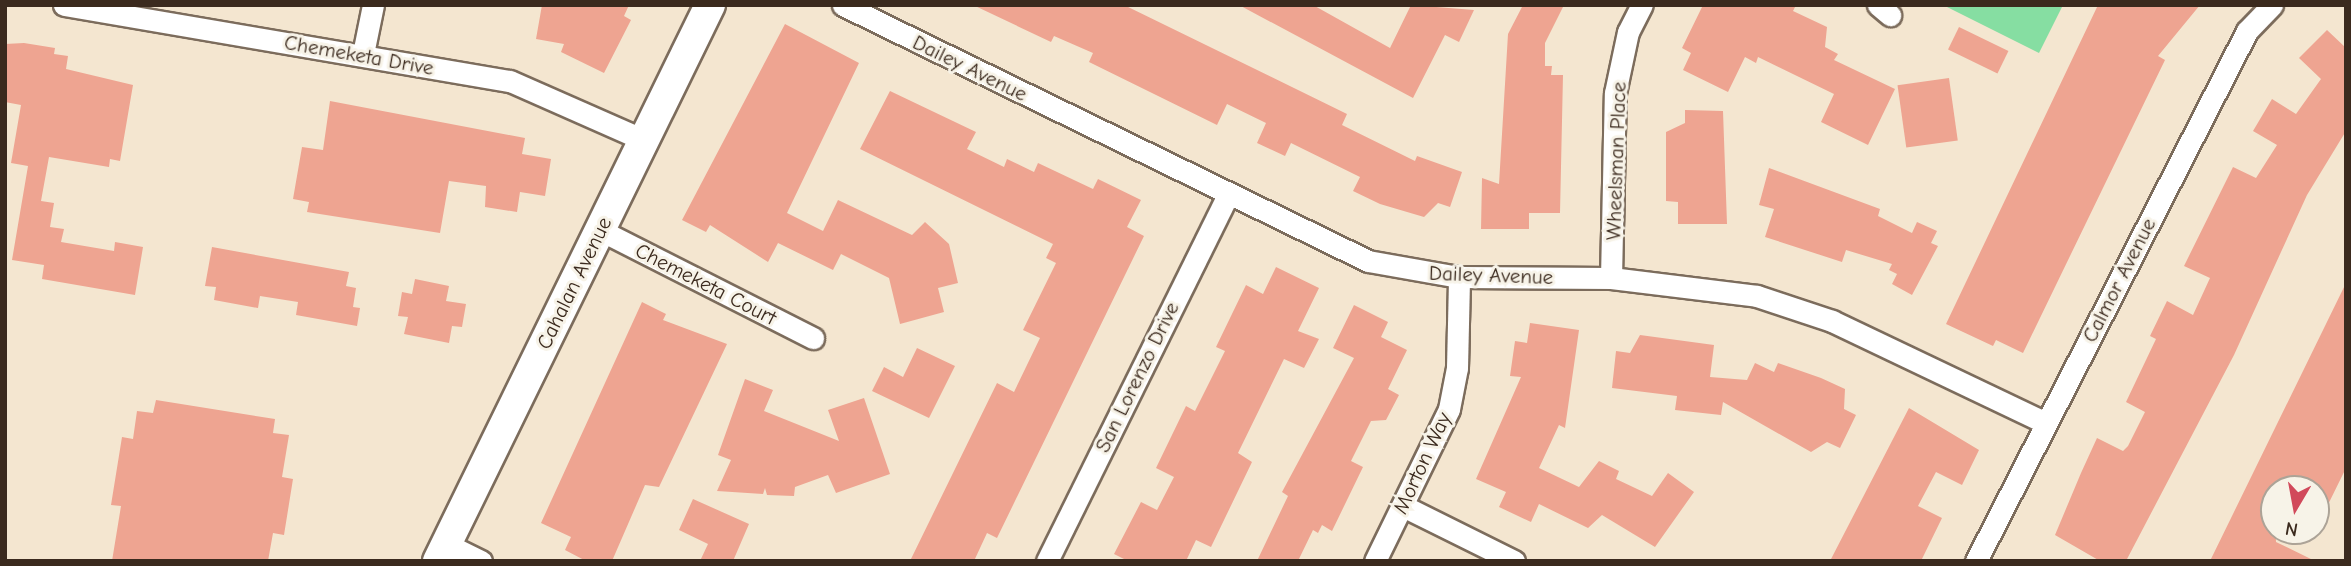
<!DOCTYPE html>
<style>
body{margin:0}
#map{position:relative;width:2351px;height:566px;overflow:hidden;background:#f4e6d0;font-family:"Comic Neue",sans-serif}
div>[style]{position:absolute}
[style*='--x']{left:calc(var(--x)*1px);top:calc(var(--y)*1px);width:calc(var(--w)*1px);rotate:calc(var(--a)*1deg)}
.green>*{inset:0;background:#86dea2}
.building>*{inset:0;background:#eea491;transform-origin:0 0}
.roads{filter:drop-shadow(2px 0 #7c6c5c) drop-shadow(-2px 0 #7c6c5c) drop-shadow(0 2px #7c6c5c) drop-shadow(0 -2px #7c6c5c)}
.street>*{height:21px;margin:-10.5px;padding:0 10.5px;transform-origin:10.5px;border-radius:10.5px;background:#fff}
.secondary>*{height:30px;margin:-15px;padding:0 15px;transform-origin:15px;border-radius:15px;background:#fff}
span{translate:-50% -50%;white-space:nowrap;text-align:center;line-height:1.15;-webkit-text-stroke:6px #f7f3e8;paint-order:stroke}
.street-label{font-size:21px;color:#3b2a1e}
.frame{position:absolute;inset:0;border:7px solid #3b2a1e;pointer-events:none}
.north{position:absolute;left:2260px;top:475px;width:70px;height:70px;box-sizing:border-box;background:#f7f3e8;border:2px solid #aca397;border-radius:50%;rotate:190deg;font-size:19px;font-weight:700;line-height:28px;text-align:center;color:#3b2a1e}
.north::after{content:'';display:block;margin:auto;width:24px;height:32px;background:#d1495b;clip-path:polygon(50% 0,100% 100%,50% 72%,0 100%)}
</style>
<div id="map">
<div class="green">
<div style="clip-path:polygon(1943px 5px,2063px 5px,2039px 53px)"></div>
</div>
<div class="building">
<div style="clip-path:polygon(542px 5px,629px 5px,624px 16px,631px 20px,604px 73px,561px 52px,564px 44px,536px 39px)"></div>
<div style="clip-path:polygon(973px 5px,1124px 5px,1347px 114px,1342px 125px,1415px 161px,1417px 156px,1462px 172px,1450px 207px,1438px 203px,1424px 217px,1380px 204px,1353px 191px,1360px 177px,1291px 143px,1285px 156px,1257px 143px,1266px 123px,1227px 104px,1217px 125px,1089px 62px,1093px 53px,1054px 36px,1051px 42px)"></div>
<div style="clip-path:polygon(1239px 5px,1313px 5px,1390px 48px,1411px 5px,1474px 10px,1459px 42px,1445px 35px,1413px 98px)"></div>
<div style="clip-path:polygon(1523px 5px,1564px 5px,1545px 43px,1545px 66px,1552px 66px,1551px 75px,1563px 75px,1560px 213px,1529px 213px,1529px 229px,1481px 229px,1482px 178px,1499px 184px,1508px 34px)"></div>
<div style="clip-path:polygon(1703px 5px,1796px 5px,1793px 11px,1827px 27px,1825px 47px,1838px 54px,1834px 60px,1895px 89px,1868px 145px,1821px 122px,1834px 94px,1758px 57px,1756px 63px,1745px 57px,1728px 92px,1683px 70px,1691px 53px,1682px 48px)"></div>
<div style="clip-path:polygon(2098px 5px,2200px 5px,2158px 56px,2165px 60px,2023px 353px,1996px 340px,1993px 346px,1946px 324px)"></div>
<div style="clip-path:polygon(785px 24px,859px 63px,787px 213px,823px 231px,838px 200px,912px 235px,925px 222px,949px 244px,958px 283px,938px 288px,944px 312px,900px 324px,889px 278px,841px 254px,833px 270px,778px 243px,768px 262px,710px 225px,706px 232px,682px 220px)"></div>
<div style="left:1959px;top:27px;width:55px;height:25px;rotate:26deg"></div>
<div style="clip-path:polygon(2327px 30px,2346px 48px,2346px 131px,2307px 195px,2234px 355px,2126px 561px,2100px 561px,2055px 535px,2081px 473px,2097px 438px,2123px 451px,2128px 446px,2145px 412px,2126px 402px,2156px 339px,2150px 336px,2167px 301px,2193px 315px,2210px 278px,2184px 266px,2233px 167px,2256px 178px,2277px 145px,2253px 131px,2272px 99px,2296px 114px,2321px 79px,2299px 58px)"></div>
<div style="clip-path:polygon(24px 43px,55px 48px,54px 54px,68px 56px,66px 69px,133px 85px,120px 161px,110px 159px,109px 167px,49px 157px,41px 201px,54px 203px,50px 227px,64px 229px,61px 242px,114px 251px,115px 242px,143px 247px,135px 295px,42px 279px,44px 265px,12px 260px,28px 166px,11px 163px,21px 105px,5px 102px,5px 44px)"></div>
<div style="left:1949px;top:78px;width:63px;height:52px;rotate:82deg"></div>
<div style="clip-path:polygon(890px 91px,976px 132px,967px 149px,1004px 167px,1007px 159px,1034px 172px,1038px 163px,1093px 189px,1098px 179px,1141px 200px,1127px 227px,1144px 236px,997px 538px,987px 533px,974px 561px,910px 561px,997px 383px,1014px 392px,1040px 338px,1023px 330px,1056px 263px,1046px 258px,1053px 244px,860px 149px)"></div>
<div style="clip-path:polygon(330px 101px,525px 138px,522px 154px,551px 159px,545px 196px,520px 192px,517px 212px,485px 207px,486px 186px,449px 181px,440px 233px,307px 212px,309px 202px,293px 199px,302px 147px,323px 150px)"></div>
<div style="clip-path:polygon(1685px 110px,1723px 111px,1727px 224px,1678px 224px,1678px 202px,1666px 201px,1666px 132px,1685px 123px)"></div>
<div style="clip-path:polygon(1769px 168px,1880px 209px,1878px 216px,1912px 233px,1917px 222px,1937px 231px,1931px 243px,1938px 246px,1912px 295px,1892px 284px,1897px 274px,1889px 270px,1892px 264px,1846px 250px,1842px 262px,1765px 237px,1774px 209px,1759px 205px)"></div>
<div style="clip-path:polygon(212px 247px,349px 272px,346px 286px,356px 288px,353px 307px,360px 308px,357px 326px,296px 315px,298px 302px,260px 296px,258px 308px,214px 300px,216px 287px,205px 286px)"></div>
<div style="clip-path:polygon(1276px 267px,1319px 288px,1298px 331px,1319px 339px,1304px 368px,1284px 359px,1238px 453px,1252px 462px,1211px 547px,1196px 540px,1186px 561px,1128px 561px,1114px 554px,1141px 502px,1157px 510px,1174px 477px,1156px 468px,1186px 406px,1195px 411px,1225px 351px,1216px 347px,1246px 285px,1263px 294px)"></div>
<div style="clip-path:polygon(415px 279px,449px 286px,446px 301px,466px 304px,462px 327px,452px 326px,449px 343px,404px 334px,408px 317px,398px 316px,402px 292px,412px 294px)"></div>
<div style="clip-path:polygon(2346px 283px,2346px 468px,2316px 529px,2316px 489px,2274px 489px,2276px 542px,2315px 561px,2210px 561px)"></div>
<div style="clip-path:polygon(642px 302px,666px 314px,663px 320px,727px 344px,659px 487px,645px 485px,612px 561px,586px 561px,565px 550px,571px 537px,541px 523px)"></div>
<div style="clip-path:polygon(1354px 305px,1388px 322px,1381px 337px,1407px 350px,1388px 389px,1399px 395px,1386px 420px,1371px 421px,1351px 461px,1363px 467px,1332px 531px,1322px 525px,1318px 533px,1313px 530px,1298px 561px,1257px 561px,1288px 496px,1282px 492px,1354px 358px,1333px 348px)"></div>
<div style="clip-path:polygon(1530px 323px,1579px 330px,1565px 428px,1559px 425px,1539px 468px,1579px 487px,1599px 461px,1619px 471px,1616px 479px,1652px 496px,1668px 473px,1694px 492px,1655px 547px,1602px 515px,1588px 528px,1539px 504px,1531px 522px,1499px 507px,1506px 492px,1476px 479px,1521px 377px,1510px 376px,1515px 341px,1527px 343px)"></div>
<div style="clip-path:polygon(1640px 335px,1714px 345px,1710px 377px,1747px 380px,1755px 363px,1774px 372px,1778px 363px,1821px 378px,1845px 389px,1844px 409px,1856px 415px,1840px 448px,1827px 442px,1811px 452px,1723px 402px,1721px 415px,1675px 410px,1677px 396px,1612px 388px,1616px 351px,1630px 353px)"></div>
<div style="clip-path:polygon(917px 348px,955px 366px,929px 418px,872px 391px,884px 367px,903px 377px)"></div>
<div style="clip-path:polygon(745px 379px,773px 390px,764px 411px,839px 441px,828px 410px,864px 398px,890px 474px,836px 493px,828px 475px,795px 487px,794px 496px,767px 495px,765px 488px,763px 494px,717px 491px,731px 460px,718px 455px)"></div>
<div style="clip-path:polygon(156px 400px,275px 419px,273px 433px,289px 435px,282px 477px,293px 479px,284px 535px,273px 533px,268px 561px,112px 561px,121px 506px,111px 505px,122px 437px,133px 439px,137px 411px,153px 413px)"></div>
<div style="clip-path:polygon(1909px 408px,1979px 450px,1962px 485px,1936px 472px,1918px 506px,1942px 518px,1921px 561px,1830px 561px)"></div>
<div style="clip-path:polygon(693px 499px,749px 524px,733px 561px,700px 561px,708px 544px,679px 530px)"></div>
</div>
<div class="roads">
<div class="street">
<div style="--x:64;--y:5;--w:452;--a:9.7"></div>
<div style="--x:510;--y:81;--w:146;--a:23.8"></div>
<div style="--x:843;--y:5;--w:584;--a:25.99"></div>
<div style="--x:1368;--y:261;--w:92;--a:10"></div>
<div style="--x:1459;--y:277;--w:152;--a:0.4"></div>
<div style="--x:1611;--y:278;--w:147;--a:7"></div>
<div style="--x:1757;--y:296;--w:79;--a:18.4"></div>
<div style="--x:1832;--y:321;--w:237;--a:25.5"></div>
<div style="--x:1878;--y:5;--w:16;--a:40"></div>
<div style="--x:363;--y:54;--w:50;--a:-78.5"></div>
<div style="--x:600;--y:230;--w:239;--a:26.9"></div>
<div style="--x:1611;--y:278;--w:185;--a:-88.8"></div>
<div style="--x:1615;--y:93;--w:62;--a:-78"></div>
<div style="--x:1628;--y:32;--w:30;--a:-63"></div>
<div style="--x:1403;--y:506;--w:124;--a:26.4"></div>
<div style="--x:446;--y:544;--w:39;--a:26"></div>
<div style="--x:1047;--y:561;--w:409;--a:-63.7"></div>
<div style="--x:1375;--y:561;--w:169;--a:-64"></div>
<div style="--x:1449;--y:409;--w:42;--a:-79"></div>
<div style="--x:1457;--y:368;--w:91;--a:-88.7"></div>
<div style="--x:1976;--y:561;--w:595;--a:-62.92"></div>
<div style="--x:2247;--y:31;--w:36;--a:-46"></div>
</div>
<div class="secondary">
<div style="--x:438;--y:561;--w:619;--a:-63.93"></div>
</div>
</div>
<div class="street-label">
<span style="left:359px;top:55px;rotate:10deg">Chemeketa Drive</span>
<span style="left:970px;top:68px;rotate:26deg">Dailey Avenue</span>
<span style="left:1616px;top:161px;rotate:-88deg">Wheelsman Place</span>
<span style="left:1491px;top:275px;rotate:2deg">Dailey Avenue</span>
<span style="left:2119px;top:280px;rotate:-63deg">Calmor Avenue</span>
<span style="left:574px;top:283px;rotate:-64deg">Cahalan Avenue</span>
<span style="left:706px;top:284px;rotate:27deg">Chemeketa Court</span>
<span style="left:1137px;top:377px;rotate:-64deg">San Lorenzo Drive</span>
<span style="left:1422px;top:463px;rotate:-65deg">Morton Way</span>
</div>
<div class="frame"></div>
<div class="north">N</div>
</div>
